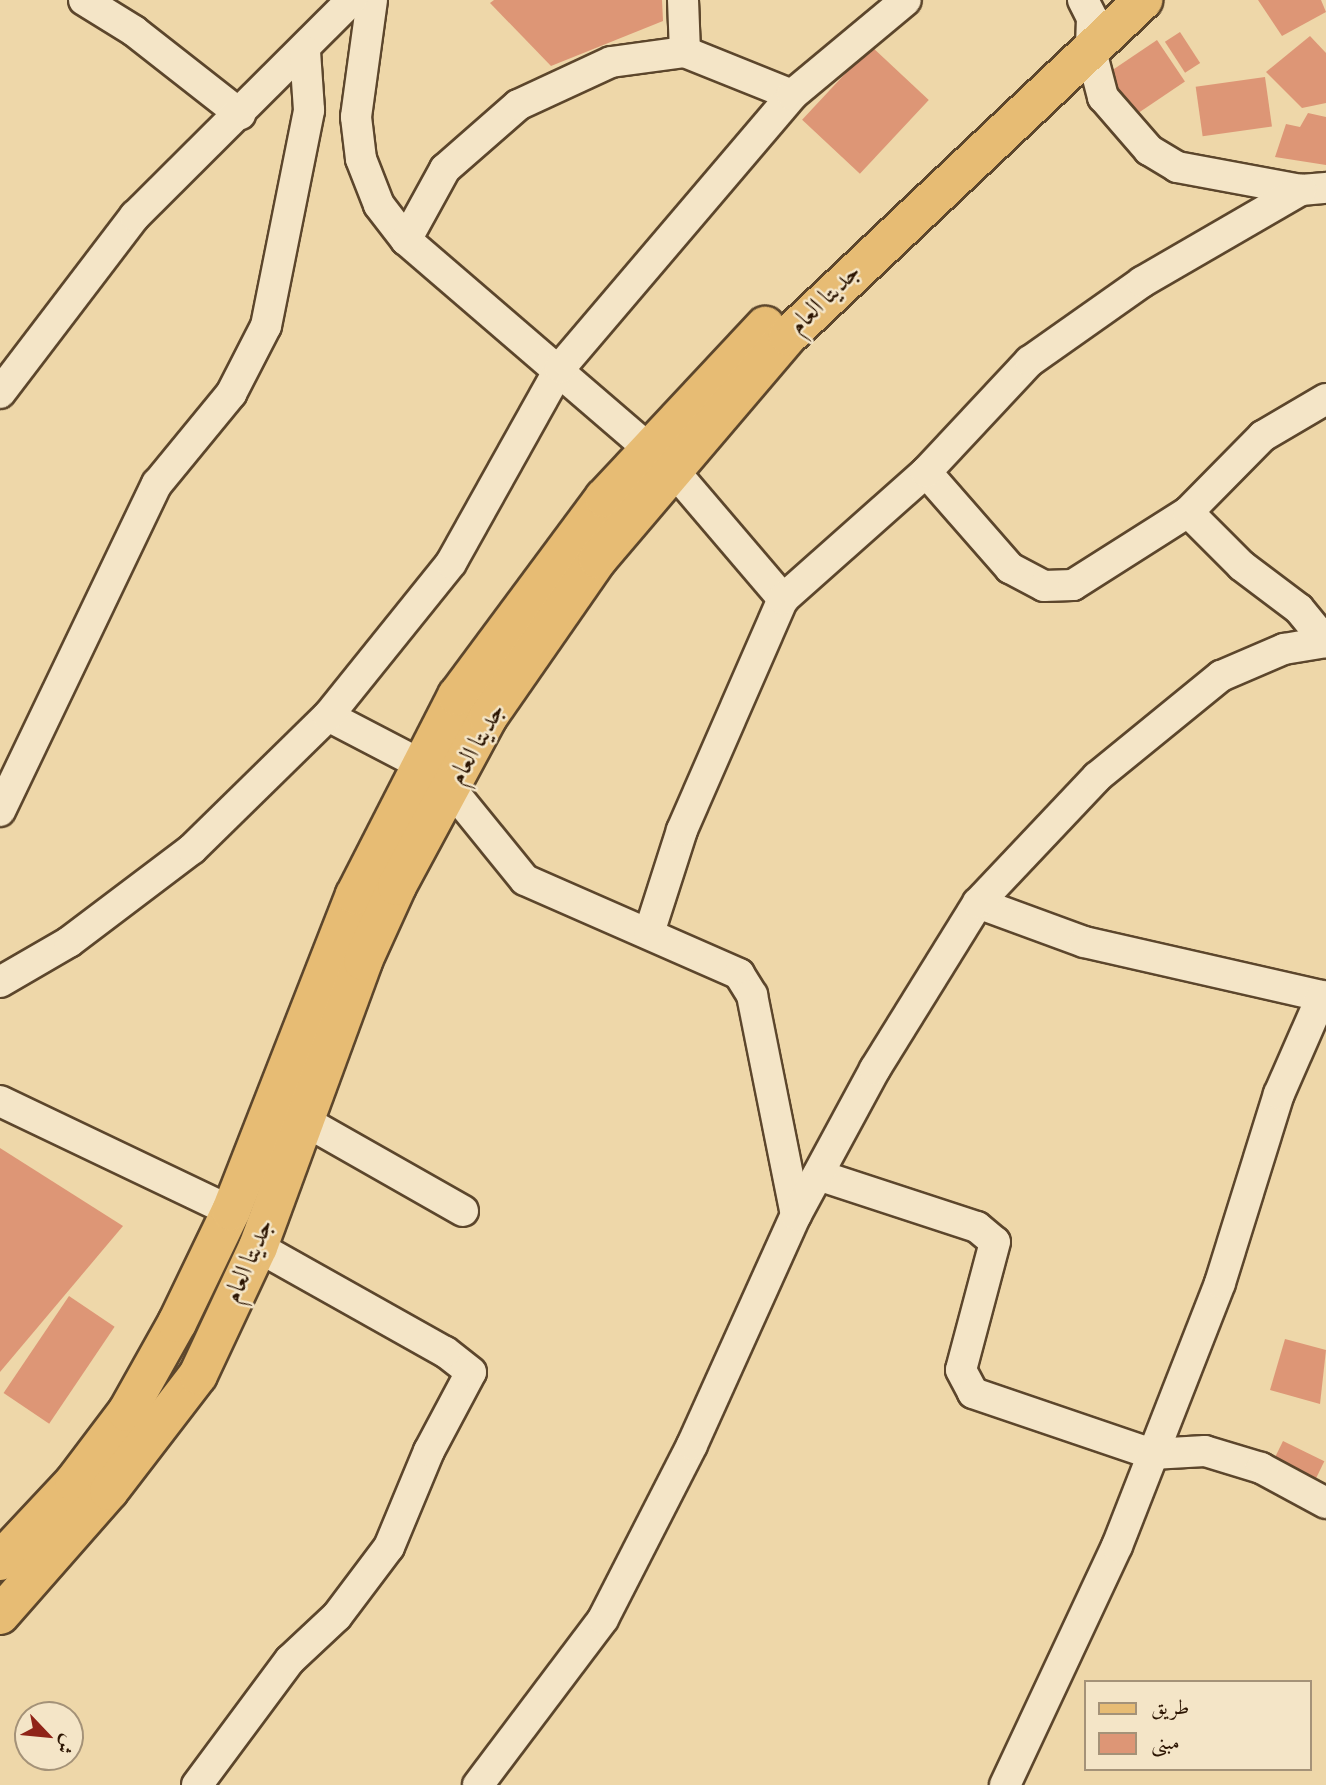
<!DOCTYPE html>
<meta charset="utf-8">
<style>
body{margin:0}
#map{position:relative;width:1326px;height:1785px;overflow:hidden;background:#eed7a9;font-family:"Libre Bodoni",Amiri,serif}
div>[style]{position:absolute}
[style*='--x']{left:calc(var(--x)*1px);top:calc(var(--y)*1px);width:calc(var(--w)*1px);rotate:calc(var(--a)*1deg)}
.building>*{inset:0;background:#dd9676;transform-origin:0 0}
.roads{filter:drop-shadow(2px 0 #5c462c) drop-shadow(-2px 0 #5c462c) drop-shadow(0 2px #5c462c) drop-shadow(0 -2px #5c462c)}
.street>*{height:30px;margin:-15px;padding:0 15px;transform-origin:15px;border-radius:15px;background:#f4e5c7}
.primary>*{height:38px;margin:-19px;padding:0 19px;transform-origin:19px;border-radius:19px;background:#e7bc74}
span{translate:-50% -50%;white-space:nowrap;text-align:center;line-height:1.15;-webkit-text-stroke:5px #f4e5c7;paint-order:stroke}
.street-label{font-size:26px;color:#2c1502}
.legend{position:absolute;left:1084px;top:1680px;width:228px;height:91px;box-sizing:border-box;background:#f4e5c7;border:2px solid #a49278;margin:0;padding:9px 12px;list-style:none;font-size:21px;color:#2c1502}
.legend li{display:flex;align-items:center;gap:14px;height:35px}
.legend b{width:35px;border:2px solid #a49278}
.north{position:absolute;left:14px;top:1701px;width:70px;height:70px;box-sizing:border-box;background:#f4e5c7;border:2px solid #a49278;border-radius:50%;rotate:116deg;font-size:19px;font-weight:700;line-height:28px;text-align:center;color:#2c1502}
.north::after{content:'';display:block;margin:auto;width:24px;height:32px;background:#8f2418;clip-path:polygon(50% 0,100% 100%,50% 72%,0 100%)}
</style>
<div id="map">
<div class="building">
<div style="clip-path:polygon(494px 0,662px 0,663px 21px,551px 66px,490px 3px)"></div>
<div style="clip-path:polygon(1258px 0,1321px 0,1326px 12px,1282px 36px)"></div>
<div style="left:1180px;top:32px;width:37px;height:18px;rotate:57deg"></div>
<div style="clip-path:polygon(1310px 36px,1326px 53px,1326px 103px,1302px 108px,1266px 72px)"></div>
<div style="left:1157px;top:40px;width:50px;height:59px;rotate:56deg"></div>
<div style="left:871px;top:46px;width:79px;height:101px;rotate:43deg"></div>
<div style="left:1265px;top:77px;width:50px;height:70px;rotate:82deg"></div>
<div style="clip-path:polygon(1308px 113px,1326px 117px,1326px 165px,1275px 157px,1286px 124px,1300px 127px)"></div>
<div style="clip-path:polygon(0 1148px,123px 1226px,0 1372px)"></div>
<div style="left:69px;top:1296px;width:55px;height:117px;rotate:34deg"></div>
<div style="clip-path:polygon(1285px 1339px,1326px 1350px,1320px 1404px,1270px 1390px)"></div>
<div style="left:1283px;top:1441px;width:46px;height:27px;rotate:26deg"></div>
</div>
<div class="roads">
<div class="street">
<div style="--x:84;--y:0;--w:59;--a:31.8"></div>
<div style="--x:134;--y:31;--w:135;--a:38.1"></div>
<div style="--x:372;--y:0;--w:118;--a:97.8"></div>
<div style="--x:356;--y:117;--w:42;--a:83.2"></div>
<div style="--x:361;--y:159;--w:49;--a:68.6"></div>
<div style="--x:379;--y:205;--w:44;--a:52.4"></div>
<div style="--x:406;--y:240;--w:352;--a:40.7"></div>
<div style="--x:673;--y:470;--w:170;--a:49.5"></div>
<div style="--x:683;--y:0;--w:52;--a:87.8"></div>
<div style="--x:685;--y:52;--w:115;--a:21.9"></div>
<div style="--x:1083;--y:0;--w:20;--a:63"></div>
<div style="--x:1092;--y:18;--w:33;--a:92"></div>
<div style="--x:1091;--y:51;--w:48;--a:75.4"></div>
<div style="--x:1103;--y:97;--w:70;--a:49"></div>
<div style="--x:1149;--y:150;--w:33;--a:31"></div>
<div style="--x:1177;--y:167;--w:126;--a:10.5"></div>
<div style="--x:1301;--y:190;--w:25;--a:-5"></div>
<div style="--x:406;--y:240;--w:81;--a:-61.2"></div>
<div style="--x:445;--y:169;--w:97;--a:-41.2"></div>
<div style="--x:518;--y:105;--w:102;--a:-24.8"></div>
<div style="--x:611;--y:62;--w:75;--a:-7.7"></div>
<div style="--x:0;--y:393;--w:223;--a:-52.7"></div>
<div style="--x:135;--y:216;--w:306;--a:-44.9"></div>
<div style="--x:926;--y:472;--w:128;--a:48.8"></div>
<div style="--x:1010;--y:568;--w:38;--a:28"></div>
<div style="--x:1044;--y:586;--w:29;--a:-2"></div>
<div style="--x:1073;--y:585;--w:136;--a:-32.4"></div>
<div style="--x:1188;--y:512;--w:107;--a:-45.4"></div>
<div style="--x:1263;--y:436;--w:73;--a:-30.4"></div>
<div style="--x:1188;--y:512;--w:76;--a:45"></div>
<div style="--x:1242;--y:566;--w:71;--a:37"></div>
<div style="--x:1299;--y:609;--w:43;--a:50.7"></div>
<div style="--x:328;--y:716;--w:106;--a:27.5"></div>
<div style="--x:422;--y:765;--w:38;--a:40"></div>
<div style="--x:451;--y:789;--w:117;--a:50.9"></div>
<div style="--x:525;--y:880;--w:234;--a:23.7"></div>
<div style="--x:739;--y:974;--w:25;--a:58"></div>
<div style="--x:752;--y:995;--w:224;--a:78.7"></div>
<div style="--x:0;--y:811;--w:363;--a:-64.4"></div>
<div style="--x:157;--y:484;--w:117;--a:-50.6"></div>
<div style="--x:231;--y:394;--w:76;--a:-62.8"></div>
<div style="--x:266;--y:326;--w:220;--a:-78.7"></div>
<div style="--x:309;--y:110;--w:59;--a:-93.9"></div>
<div style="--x:978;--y:903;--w:113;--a:20.2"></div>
<div style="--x:1084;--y:942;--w:248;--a:12.8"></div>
<div style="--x:649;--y:933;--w:108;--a:-72.2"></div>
<div style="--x:682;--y:830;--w:252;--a:-66.4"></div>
<div style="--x:783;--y:599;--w:191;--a:-41.6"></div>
<div style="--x:926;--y:472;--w:152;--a:-46.9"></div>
<div style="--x:1030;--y:361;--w:137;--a:-35.2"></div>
<div style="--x:1142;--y:282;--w:184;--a:-30.1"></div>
<div style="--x:0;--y:982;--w:80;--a:-30.1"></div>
<div style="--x:69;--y:942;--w:154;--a:-37.1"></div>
<div style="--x:192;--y:849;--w:190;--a:-44.4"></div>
<div style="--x:328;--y:716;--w:196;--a:-51.2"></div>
<div style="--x:451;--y:563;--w:223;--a:-60.8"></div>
<div style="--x:560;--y:368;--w:358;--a:-49.6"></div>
<div style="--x:792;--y:95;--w:148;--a:-39.8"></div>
<div style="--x:0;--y:1101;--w:256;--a:25.5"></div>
<div style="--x:303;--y:1120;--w:184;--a:29.6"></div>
<div style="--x:818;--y:1175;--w:167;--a:18.1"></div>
<div style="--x:977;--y:1227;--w:23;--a:40"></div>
<div style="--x:995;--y:1242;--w:132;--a:104.9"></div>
<div style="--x:961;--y:1370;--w:26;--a:62"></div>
<div style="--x:973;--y:1393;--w:189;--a:18.8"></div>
<div style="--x:1152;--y:1454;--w:53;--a:-3.2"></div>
<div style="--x:1205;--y:1451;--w:59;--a:16.9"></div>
<div style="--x:1261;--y:1468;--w:74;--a:28.3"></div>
<div style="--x:197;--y:1785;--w:156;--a:-53.4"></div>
<div style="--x:290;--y:1660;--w:64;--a:-43.1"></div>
<div style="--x:337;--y:1616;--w:86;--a:-53"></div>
<div style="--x:389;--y:1547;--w:104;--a:-67.4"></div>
<div style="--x:429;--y:1451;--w:89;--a:-62"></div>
<div style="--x:471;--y:1372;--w:33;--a:-142"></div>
<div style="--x:445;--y:1352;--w:214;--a:-150.7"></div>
<div style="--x:478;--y:1785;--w:208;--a:-53"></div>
<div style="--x:603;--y:1619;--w:195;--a:-62.9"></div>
<div style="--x:692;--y:1445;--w:252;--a:-65.7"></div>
<div style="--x:796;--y:1215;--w:166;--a:-61.6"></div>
<div style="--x:875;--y:1069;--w:195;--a:-58.2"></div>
<div style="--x:978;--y:903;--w:173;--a:-46.6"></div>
<div style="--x:1097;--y:777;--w:160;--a:-39.2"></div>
<div style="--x:1221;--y:676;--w:69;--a:-23.2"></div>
<div style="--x:1284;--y:649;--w:43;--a:-9.5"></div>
<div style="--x:1005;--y:1785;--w:264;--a:-64.9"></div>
<div style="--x:1117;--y:1546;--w:282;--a:-68.6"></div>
<div style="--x:1220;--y:1283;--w:198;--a:-72.7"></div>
<div style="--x:1279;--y:1094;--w:107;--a:-66.3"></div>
</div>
<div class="primary">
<div style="--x:0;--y:1561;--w:108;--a:-46.9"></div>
<div style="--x:74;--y:1482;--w:88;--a:-52.9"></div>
<div style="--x:127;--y:1412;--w:102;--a:-60.7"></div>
<div style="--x:177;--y:1323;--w:124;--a:-64.3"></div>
<div style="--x:231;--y:1211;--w:339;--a:-68.6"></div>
<div style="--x:355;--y:895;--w:224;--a:-62.9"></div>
<div style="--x:457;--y:696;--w:247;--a:-53.4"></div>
<div style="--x:604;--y:498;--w:236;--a:-46.9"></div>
<div style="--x:0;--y:1615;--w:165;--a:-48.7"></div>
<div style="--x:109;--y:1491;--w:146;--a:-52.5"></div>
<div style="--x:198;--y:1375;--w:141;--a:-64.9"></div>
<div style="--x:258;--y:1247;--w:305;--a:-69.8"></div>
<div style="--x:363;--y:961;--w:82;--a:-65.6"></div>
<div style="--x:397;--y:886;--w:192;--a:-61.7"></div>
<div style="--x:488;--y:717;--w:193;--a:-55.2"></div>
<div style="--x:598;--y:559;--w:293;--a:-49.6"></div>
<div style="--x:788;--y:336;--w:489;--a:-43.4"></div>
</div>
</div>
<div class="street-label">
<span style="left:825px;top:299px;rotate:-45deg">جديتا العام</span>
<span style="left:477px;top:744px;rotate:-61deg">جديتا العام</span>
<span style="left:249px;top:1261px;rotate:-67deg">جديتا العام</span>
</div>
<ul class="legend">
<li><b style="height:9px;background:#e7bc74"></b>طريق</li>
<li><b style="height:19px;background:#dd9676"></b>مبنى</li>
</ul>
<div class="north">ش</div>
</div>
